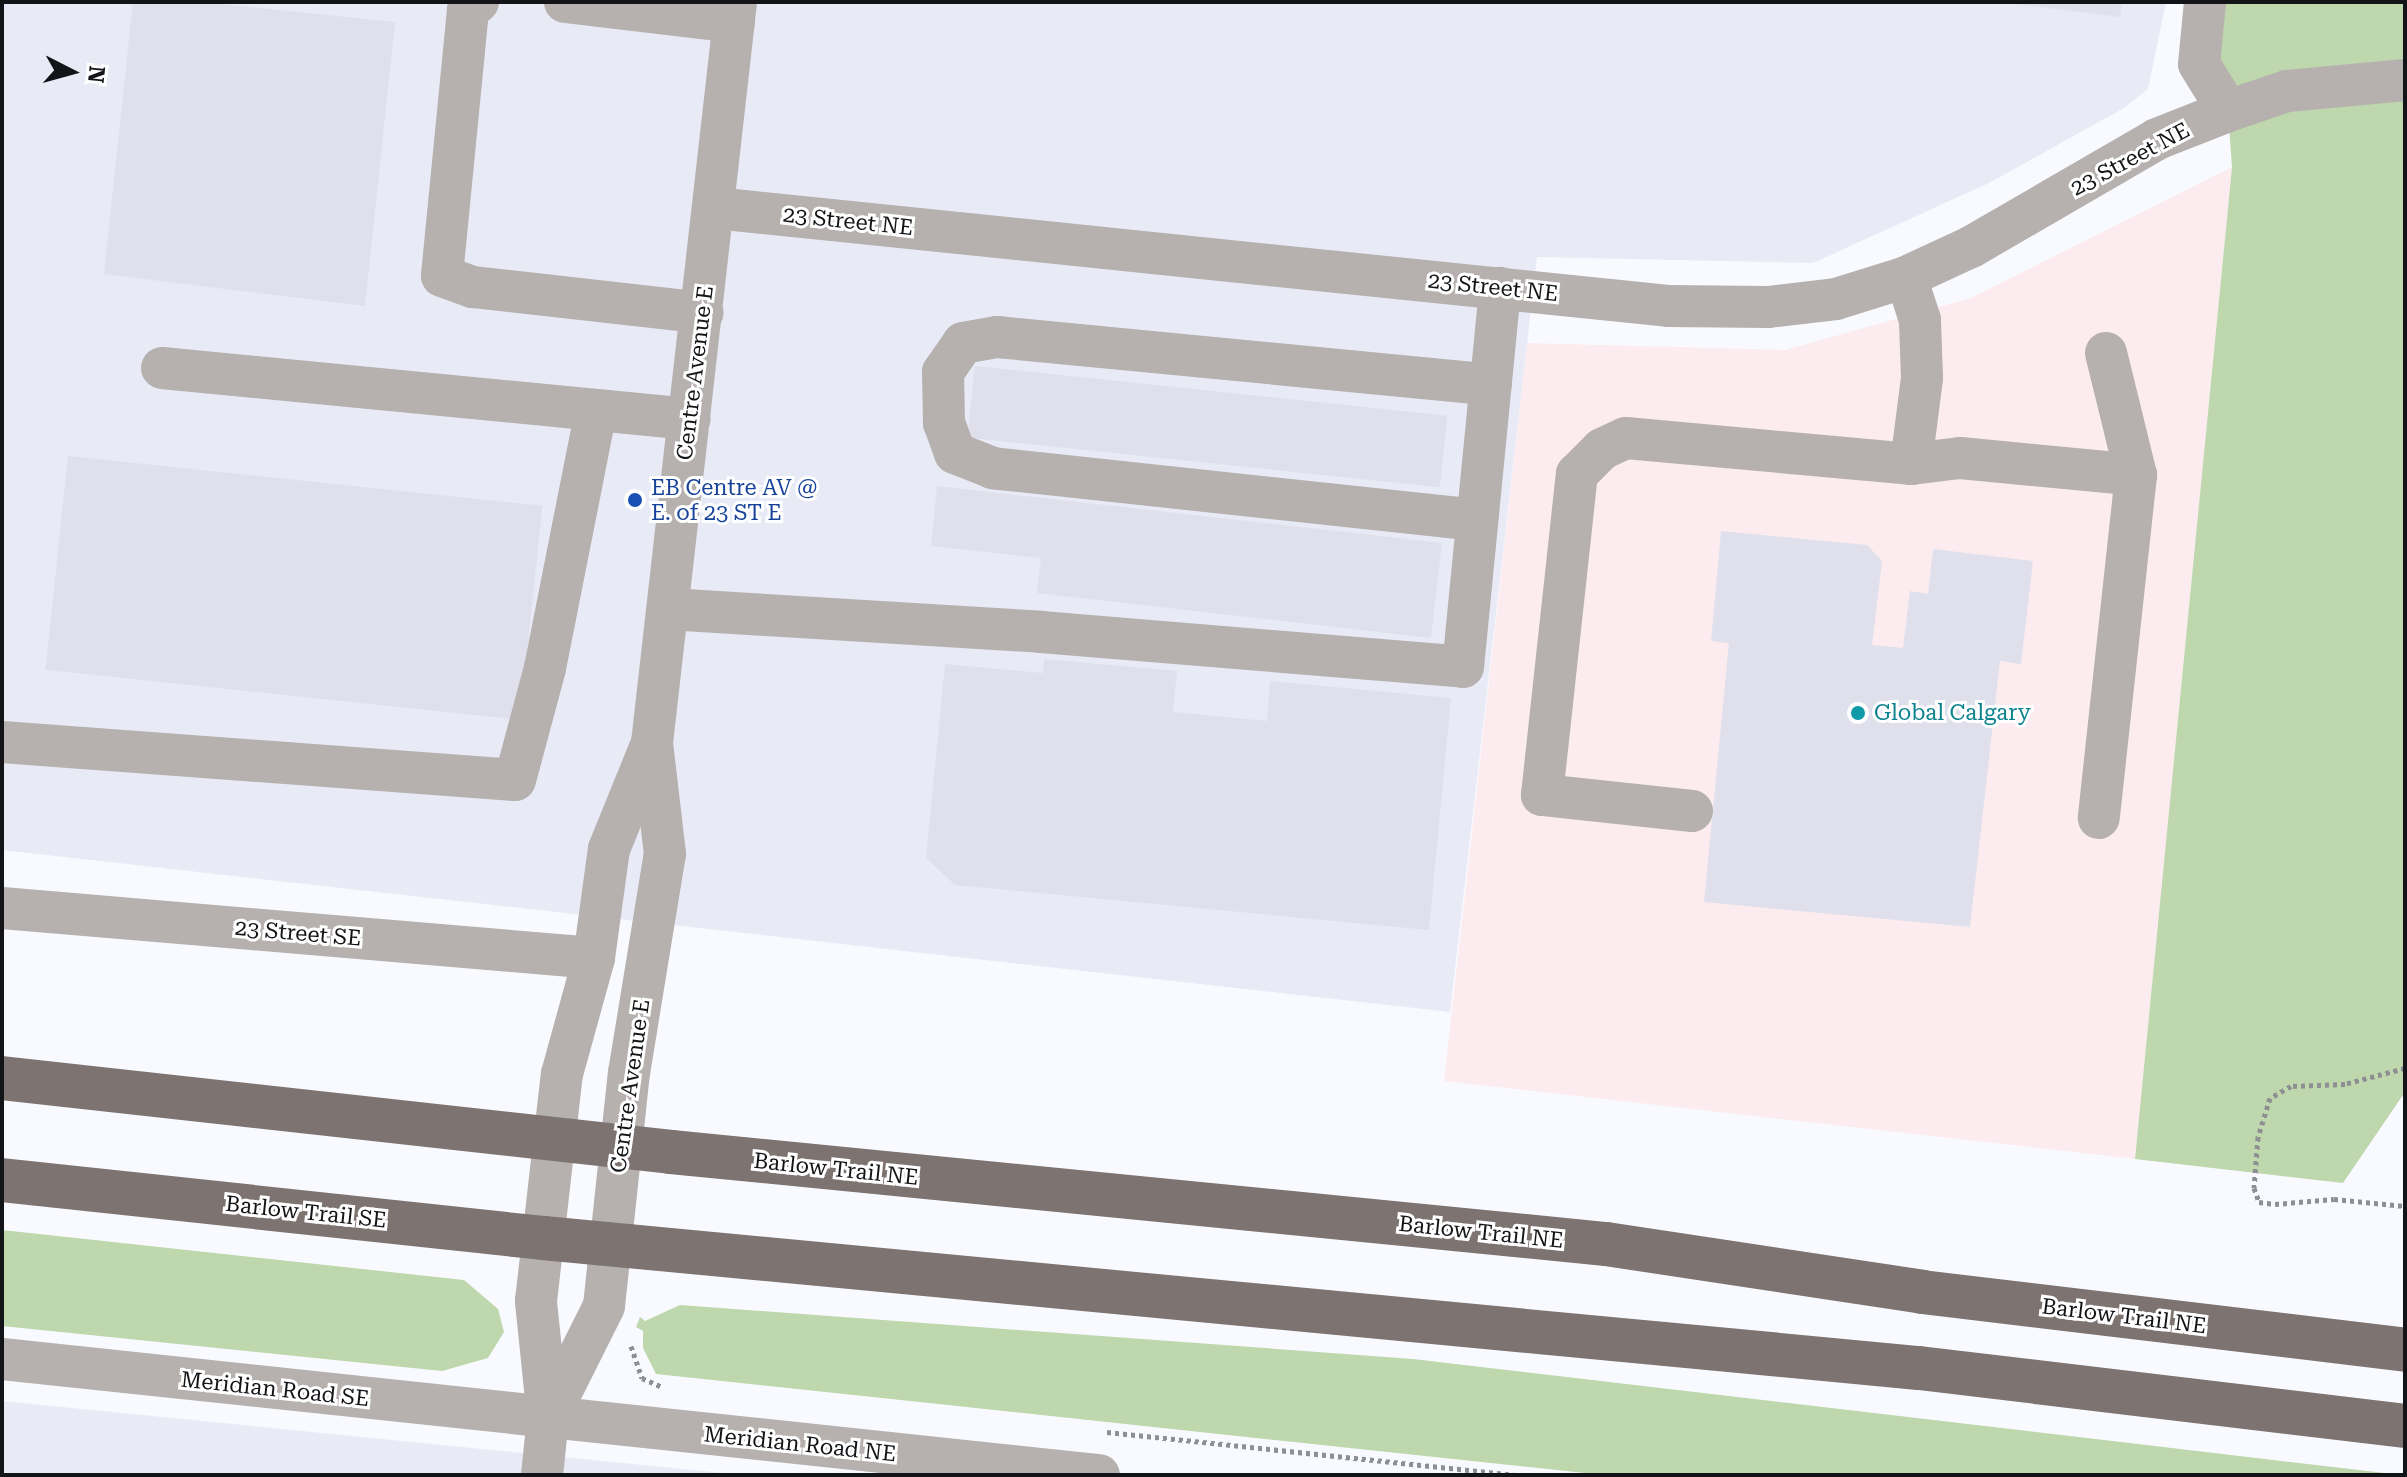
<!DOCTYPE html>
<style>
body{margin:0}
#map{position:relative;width:2407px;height:1477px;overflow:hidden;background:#f9faff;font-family:"Roboto Serif",serif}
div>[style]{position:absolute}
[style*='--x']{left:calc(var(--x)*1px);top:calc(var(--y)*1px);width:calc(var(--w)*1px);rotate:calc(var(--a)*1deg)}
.commercial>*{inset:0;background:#fcecef}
.built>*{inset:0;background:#e8eaf5}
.green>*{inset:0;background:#bed7ad}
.building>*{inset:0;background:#dfe0ec;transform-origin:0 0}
.path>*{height:5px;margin-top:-2.5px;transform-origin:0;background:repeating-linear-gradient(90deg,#8e8f93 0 4px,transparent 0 8px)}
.minor>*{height:42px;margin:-21px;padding:0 21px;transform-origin:21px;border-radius:21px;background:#b6b0af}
.major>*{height:44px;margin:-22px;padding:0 22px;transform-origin:22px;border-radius:22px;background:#7d7370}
.dots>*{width:22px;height:22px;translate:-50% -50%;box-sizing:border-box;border:4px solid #fff;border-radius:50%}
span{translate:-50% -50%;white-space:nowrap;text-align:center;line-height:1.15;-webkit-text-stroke:6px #fff;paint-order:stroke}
.street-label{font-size:22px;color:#131417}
.transit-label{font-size:22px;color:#164399}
.left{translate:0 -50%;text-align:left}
.culture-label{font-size:22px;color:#0d838f}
.frame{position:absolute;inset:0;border:4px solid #131417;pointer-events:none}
.north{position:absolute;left:32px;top:32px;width:80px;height:80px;-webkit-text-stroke:6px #fff;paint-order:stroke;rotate:96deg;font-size:22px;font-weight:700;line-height:32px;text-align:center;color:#131417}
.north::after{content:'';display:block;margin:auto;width:28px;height:36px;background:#131417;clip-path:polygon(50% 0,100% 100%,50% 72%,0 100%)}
</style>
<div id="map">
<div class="commercial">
<div style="clip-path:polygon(2232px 167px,2135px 1159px,1444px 1081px,1527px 343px,1785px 350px,1971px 298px)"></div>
</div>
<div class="built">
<div style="clip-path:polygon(2px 2px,2166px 2px,2148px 89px,2124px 108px,1989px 183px,1813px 263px,1537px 257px,1450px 1012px,2px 850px)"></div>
<div style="clip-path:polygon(2px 1401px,743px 1475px,2px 1475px)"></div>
</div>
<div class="green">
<div style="clip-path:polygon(2205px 2px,2405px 2px,2405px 1092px,2343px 1183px,2135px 1159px,2232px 167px,2228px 111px)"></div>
<div style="clip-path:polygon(2px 1230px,464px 1280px,498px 1309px,504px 1332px,488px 1358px,442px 1371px,2px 1326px)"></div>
<div style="clip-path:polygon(680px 1305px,1413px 1359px,2402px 1475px,1604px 1475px,656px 1374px,643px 1348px,643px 1331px,636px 1327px,640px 1317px,645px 1321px)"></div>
</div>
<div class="building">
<div style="clip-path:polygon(133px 2px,201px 2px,395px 22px,365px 306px,104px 274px)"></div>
<div style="clip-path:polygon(2001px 2px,2122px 2px,2120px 17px)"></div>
<div style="left:975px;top:366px;width:475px;height:72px;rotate:6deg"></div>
<div style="left:68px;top:456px;width:477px;height:215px;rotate:6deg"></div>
<div style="clip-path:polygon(937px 486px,1442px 543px,1431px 638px,1037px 593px,1041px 558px,931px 546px)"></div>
<div style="clip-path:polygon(1721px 531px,1867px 545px,1882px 561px,1872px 645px,1903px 648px,1910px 591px,1928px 594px,1933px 549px,2033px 561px,2021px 664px,2000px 661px,1970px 927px,1704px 902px,1729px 643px,1711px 641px)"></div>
<div style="clip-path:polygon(1044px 659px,1177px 671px,1173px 712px,1267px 721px,1270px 681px,1451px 698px,1429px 930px,955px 885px,926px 858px,945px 664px,1043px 673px)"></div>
</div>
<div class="path">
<div style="--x:2405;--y:1068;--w:62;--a:165.1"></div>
<div style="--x:2345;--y:1084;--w:54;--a:177.9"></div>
<div style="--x:2291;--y:1086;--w:24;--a:150"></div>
<div style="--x:2270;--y:1098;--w:41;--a:107.1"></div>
<div style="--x:2258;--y:1137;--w:51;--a:94.5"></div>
<div style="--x:2254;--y:1188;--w:15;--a:70"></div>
<div style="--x:2259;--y:1202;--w:16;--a:7"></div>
<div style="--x:2275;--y:1204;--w:59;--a:-4.8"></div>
<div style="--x:2334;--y:1199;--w:71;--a:5.6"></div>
<div style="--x:631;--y:1346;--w:34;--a:71"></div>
<div style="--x:642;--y:1378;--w:20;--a:24"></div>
<div style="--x:1107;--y:1432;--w:411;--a:6"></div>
</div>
<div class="minor">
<div style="--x:478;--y:2;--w:13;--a:141"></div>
<div style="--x:468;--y:10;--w:267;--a:95.6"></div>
<div style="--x:442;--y:276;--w:33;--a:20"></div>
<div style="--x:473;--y:287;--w:231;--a:6.4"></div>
<div style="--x:565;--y:2;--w:170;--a:6.7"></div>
<div style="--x:2205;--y:2;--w:62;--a:95.5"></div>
<div style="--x:2199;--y:64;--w:55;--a:58.3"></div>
<div style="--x:715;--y:208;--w:958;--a:5.87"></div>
<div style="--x:1668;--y:306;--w:100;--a:0.6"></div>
<div style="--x:1768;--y:307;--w:68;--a:-6.7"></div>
<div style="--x:1836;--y:299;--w:73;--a:-17.4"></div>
<div style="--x:1906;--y:277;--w:72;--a:-24.8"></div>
<div style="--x:1971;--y:247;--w:215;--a:-30.1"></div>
<div style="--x:2157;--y:139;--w:76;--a:-21.5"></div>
<div style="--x:2228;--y:111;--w:62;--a:-18.7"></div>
<div style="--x:2287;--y:91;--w:119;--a:-5.3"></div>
<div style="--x:2106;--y:353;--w:126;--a:76.2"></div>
<div style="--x:162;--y:368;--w:530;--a:5.52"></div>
<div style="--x:1911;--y:464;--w:49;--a:-7"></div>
<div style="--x:1960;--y:458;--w:177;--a:5.5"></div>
<div style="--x:2136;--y:475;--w:345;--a:96.2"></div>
<div style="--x:1477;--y:520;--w:487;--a:-173.9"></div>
<div style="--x:993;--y:468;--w:41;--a:-158.5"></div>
<div style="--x:955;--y:453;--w:32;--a:-110"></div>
<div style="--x:944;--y:423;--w:51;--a:-91.1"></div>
<div style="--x:943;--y:372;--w:35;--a:-55"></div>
<div style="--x:963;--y:343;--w:35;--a:-10"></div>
<div style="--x:997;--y:337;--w:496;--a:5.5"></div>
<div style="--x:668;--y:609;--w:374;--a:3.5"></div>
<div style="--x:1041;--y:632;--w:423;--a:4.7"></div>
<div style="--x:1463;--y:667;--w:381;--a:-84.4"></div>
<div style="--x:2;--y:742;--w:514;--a:4.24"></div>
<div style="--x:515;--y:780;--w:116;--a:-75"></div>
<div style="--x:545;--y:668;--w:263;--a:-78.8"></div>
<div style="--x:1692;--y:811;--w:151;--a:-173.9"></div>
<div style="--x:1542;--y:795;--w:323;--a:-83.8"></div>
<div style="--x:1577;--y:474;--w:35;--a:-45"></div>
<div style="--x:1602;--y:449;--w:26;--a:-25"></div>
<div style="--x:1626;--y:438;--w:286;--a:5.2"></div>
<div style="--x:1911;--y:464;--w:87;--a:-82.7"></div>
<div style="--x:1922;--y:378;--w:58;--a:-92"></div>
<div style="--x:1920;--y:320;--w:45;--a:-108"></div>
<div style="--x:2;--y:908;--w:594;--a:4.83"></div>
<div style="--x:2;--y:1359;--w:1103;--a:6.04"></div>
<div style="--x:548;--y:1418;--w:125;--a:-63.4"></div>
<div style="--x:604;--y:1306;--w:234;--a:-83.9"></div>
<div style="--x:629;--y:1073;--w:222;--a:-80.7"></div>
<div style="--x:665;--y:854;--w:112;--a:-96.7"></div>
<div style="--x:652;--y:743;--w:746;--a:-83.53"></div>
<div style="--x:542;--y:1475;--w:57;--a:-84"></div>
<div style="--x:548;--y:1418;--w:118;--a:-95.9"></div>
<div style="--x:536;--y:1301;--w:228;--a:-83.5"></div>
<div style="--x:562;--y:1074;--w:120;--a:-74.6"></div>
<div style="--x:594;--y:958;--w:110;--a:-82.2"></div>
<div style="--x:609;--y:849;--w:109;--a:-67.9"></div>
</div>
<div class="major">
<div style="--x:2;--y:1078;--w:673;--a:6.31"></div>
<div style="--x:671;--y:1152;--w:940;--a:5.62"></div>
<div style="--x:1606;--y:1244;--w:320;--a:8.6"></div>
<div style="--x:1922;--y:1292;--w:486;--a:6.8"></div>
<div style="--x:2;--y:1180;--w:544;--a:6.12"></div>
<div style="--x:543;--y:1238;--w:1382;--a:5.4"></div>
<div style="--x:1919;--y:1368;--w:489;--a:6.8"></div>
</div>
<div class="dots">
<div style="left:635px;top:500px;background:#1a4fb4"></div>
<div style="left:1858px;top:713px;background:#0f9aa8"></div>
</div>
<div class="street-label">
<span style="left:2130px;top:159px;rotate:-28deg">23 Street NE</span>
<span style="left:848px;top:221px;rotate:6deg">23 Street NE</span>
<span style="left:1493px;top:287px;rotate:6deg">23 Street NE</span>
<span style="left:695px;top:373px;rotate:-83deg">Centre Avenue E</span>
<span style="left:298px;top:933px;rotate:5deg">23 Street SE</span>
<span style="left:630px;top:1086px;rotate:-82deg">Centre Avenue E</span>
<span style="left:836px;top:1169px;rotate:6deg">Barlow Trail NE</span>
<span style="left:306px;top:1212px;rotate:6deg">Barlow Trail SE</span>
<span style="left:1481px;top:1232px;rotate:6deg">Barlow Trail NE</span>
<span style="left:2124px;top:1316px;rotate:7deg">Barlow Trail NE</span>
<span style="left:275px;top:1389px;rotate:6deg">Meridian Road SE</span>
<span style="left:800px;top:1444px;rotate:6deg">Meridian Road NE</span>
</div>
<div class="transit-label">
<span class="left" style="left:651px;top:500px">EB Centre AV @<br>E. of 23 ST E</span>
</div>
<div class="culture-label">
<span class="left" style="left:1874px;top:713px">Global Calgary</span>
</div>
<div class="frame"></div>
<div class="north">N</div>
</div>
